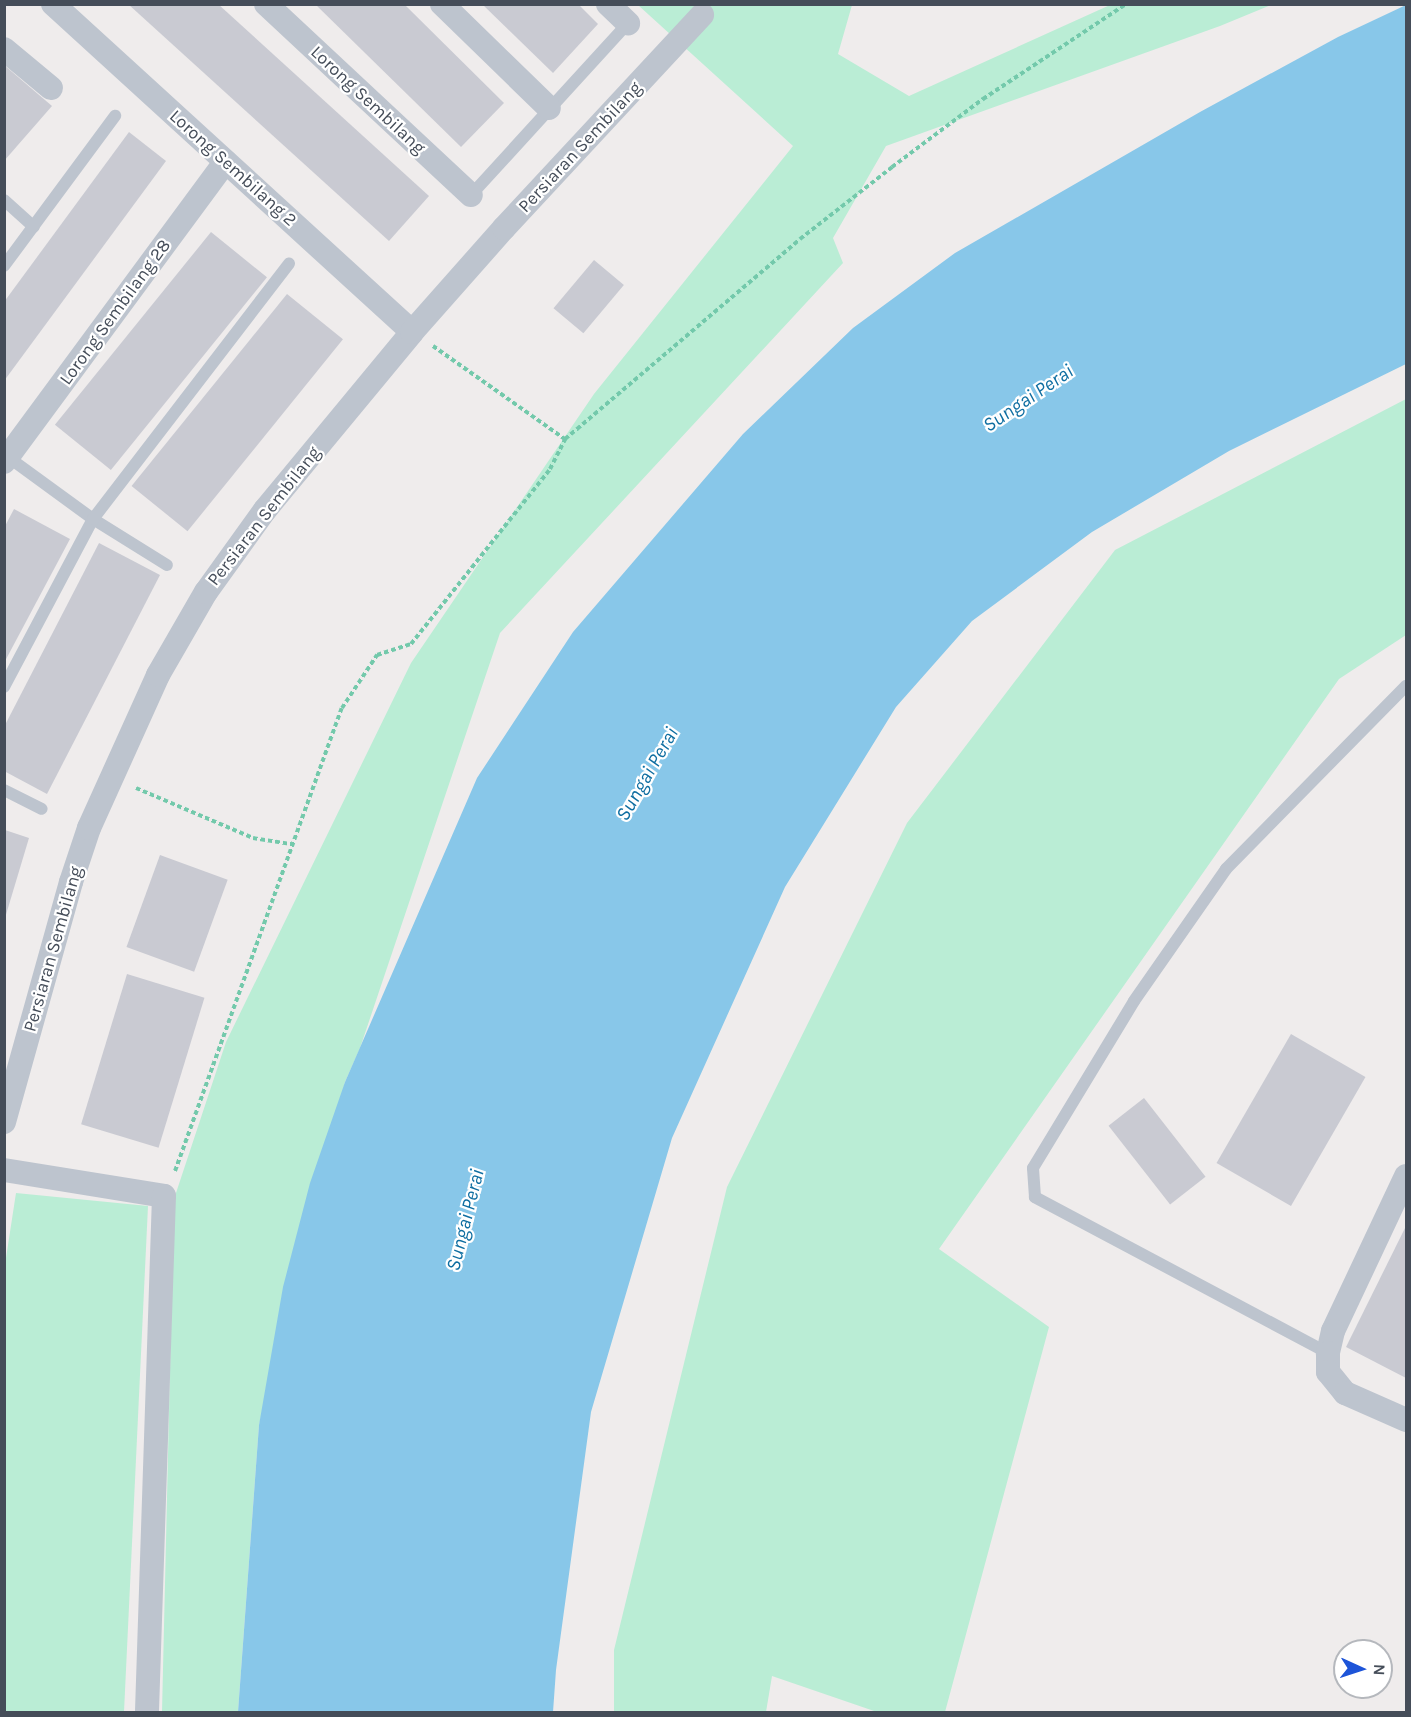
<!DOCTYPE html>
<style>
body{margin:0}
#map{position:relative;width:1411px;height:1717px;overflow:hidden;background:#efecec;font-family:Karla,sans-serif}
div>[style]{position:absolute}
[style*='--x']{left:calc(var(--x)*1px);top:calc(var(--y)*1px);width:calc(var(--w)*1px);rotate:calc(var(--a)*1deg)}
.green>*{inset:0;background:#baedd5}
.water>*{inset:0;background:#88c7e9}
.building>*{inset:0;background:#c9cad2;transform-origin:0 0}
.path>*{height:4px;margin-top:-2px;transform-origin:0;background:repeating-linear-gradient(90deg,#73c9ab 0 4.5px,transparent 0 7.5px)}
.lane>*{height:12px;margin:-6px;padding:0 6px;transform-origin:6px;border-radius:6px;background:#bdc4ce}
.street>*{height:24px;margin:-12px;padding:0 12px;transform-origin:12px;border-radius:12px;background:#bdc4ce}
span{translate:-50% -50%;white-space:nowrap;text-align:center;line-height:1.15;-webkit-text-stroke:4.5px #fff;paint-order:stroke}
.street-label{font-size:18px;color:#454d59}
.water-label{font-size:20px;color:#0f6ea1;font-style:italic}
.frame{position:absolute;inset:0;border:6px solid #454d59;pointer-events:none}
.north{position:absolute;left:1333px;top:1639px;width:60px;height:60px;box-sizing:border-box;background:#fff;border:2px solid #b5b8bd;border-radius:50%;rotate:93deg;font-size:16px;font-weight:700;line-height:24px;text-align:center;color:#454d59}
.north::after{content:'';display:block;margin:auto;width:21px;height:27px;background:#1d54d8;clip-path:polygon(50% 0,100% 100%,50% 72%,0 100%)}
</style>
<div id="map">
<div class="green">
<div style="clip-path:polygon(638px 5px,852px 5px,838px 54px,909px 96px,1110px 5px,1271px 5px,1220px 26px,886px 146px,833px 238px,843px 263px,500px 633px,360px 1048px,345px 1082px,259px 1425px,238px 1712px,162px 1712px,174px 1199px,226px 1042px,411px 663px,594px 394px,793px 146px)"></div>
<div style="clip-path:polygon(1406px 399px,1406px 635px,1339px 679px,939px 1249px,1049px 1327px,945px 1712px,877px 1712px,772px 1676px,766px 1712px,614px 1712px,614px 1650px,727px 1187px,907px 823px,1115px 550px)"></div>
<div style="clip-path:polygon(16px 1193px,148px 1206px,124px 1712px,5px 1712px,4px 1271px)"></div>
</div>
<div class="water">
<div style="clip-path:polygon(1406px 5px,1406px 364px,1229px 451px,1092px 532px,972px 621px,896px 707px,785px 887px,672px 1138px,591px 1412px,556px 1670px,553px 1712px,238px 1712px,259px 1425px,283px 1287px,310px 1183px,345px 1082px,477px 778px,573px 632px,743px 434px,853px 328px,955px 253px,1200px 112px,1338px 37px)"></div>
</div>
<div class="building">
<div style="clip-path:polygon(128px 4px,218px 4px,429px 196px,389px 241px)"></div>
<div style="clip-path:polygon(315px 4px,404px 4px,504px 103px,461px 147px)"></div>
<div style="clip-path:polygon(482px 4px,578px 4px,598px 24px,553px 73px)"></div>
<div style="clip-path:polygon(4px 65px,52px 106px,4px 161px)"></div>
<div style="clip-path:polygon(129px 132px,166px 161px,4px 381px,4px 302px)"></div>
<div style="left:211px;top:232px;width:72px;height:248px;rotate:39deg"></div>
<div style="left:594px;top:260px;width:39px;height:63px;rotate:40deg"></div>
<div style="left:287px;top:294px;width:72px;height:247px;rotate:39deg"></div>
<div style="clip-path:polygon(14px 509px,70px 539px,4px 663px,4px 528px)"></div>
<div style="clip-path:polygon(99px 543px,160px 575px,47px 794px,4px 771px,4px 727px)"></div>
<div style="clip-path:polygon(5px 830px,29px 838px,5px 918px)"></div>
<div style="left:160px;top:855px;width:72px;height:98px;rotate:20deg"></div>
<div style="left:127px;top:974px;width:81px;height:157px;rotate:17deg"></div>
<div style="left:1291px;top:1034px;width:86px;height:149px;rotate:30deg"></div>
<div style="left:1144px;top:1098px;width:100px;height:45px;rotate:52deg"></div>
<div style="clip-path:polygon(1406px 1226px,1406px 1378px,1346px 1347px)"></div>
</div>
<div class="path">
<div style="--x:433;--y:346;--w:161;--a:35.2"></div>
<div style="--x:136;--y:788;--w:127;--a:23.1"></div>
<div style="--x:253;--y:838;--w:39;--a:9"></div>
<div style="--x:175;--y:1171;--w:492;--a:-70.2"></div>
<div style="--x:342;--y:708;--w:64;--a:-56.6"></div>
<div style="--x:377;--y:655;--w:36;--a:-18"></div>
<div style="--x:411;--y:644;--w:223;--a:-51.5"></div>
<div style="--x:550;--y:469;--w:34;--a:-63"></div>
<div style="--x:565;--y:439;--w:16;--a:-40"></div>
<div style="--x:577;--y:429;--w:293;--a:-40.4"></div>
<div style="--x:800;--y:239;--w:117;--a:-38"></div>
<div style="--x:892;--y:167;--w:114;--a:-36.8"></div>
<div style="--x:983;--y:99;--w:172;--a:-33.6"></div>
</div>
<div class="lane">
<div style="--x:471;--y:195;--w:233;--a:-47.6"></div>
<div style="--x:4;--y:200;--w:40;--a:42"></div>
<div style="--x:4;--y:266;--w:187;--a:-53.5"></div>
<div style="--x:8;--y:457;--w:105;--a:36.1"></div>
<div style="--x:93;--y:519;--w:87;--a:31.9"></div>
<div style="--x:4;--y:687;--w:190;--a:-62.1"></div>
<div style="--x:93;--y:519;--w:322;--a:-52.5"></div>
<div style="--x:4;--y:790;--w:42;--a:26.6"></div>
<div style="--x:1328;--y:1353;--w:332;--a:-152"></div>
<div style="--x:1035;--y:1197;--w:29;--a:-94"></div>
<div style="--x:1033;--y:1168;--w:195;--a:-58.8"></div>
<div style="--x:1134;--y:1001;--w:161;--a:-55.1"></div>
<div style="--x:1226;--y:869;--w:257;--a:-45.5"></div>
</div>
<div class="street">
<div style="--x:53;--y:4;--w:486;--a:42.4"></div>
<div style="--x:266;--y:4;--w:280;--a:43"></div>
<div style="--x:442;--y:4;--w:149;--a:44.2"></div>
<div style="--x:608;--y:4;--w:28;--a:44"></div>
<div style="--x:4;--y:49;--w:61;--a:39.7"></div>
<div style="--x:4;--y:462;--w:373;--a:-53.6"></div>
<div style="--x:4;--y:1122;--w:249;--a:-74.4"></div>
<div style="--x:71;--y:882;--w:57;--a:-71.6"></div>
<div style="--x:89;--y:828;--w:168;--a:-65.7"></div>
<div style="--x:158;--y:675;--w:96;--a:-60"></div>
<div style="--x:206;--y:592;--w:101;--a:-54.3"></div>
<div style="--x:265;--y:510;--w:231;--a:-50.4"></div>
<div style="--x:412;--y:332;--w:139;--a:-48.5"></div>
<div style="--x:504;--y:228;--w:291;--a:-47.1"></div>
<div style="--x:4;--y:1170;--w:162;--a:9.2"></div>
<div style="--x:164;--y:1196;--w:516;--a:91.89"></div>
<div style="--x:1406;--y:1176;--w:171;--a:115.2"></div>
<div style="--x:1333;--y:1331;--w:23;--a:103"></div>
<div style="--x:1328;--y:1353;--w:19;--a:90"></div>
<div style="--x:1328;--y:1372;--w:27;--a:51"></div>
<div style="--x:1345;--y:1393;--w:67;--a:23.9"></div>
</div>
<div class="street-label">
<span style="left:368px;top:100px;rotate:43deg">Lorong Sembilang</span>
<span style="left:580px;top:147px;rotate:-47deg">Persiaran Sembilang</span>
<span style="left:233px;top:168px;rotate:42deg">Lorong Sembilang 2</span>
<span style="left:115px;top:312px;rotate:-54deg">Lorong Sembilang 28</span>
<span style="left:264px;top:516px;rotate:-52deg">Persiaran Sembilang</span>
<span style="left:53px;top:949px;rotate:-74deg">Persiaran Sembilang</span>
</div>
<div class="water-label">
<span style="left:1028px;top:398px;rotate:-34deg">Sungai Perai</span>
<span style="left:647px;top:774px;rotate:-60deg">Sungai Perai</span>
<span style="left:465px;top:1220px;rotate:-76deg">Sungai Perai</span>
</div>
<div class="frame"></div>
<div class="north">N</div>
</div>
